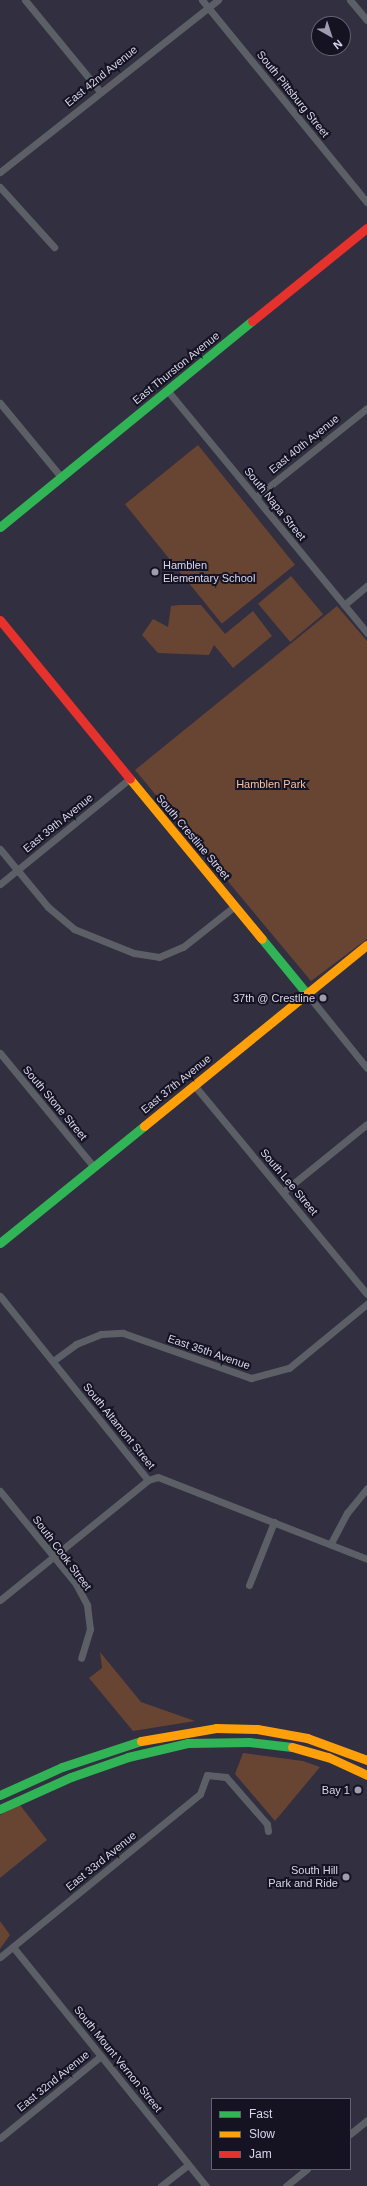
<!DOCTYPE html>
<style>
body{margin:0}
#map{position:relative;width:367px;height:2186px;overflow:hidden;background:#322f41;font-family:Arial,sans-serif}
div>[style]{position:absolute}
[style*='--x']{left:calc(var(--x)*1px);top:calc(var(--y)*1px);width:calc(var(--w)*1px);rotate:calc(var(--a)*1deg)}
.green>*{inset:0;background:#684432;transform-origin:0 0}
.street>*{height:7px;margin:-3.5px;padding:0 3.5px;transform-origin:3.5px;border-radius:3.5px;background:#5c6066}
.fast>*{height:9px;margin:-4.5px;padding:0 4.5px;transform-origin:4.5px;border-radius:4.5px;background:#30b455}
.slow>*{height:9px;margin:-4.5px;padding:0 4.5px;transform-origin:4.5px;border-radius:4.5px;background:#ff9f0a}
.jam>*{height:9px;margin:-4.5px;padding:0 4.5px;transform-origin:4.5px;border-radius:4.5px;background:#e5322d}
.dots>*{width:11px;height:11px;translate:-50% -50%;box-sizing:border-box;border:2px solid #151322;border-radius:50%}
span{translate:-50% -50%;white-space:nowrap;text-align:center;line-height:1.15;-webkit-text-stroke:4px #151322;paint-order:stroke}
.street-label{font-size:11px;color:#d9d7ed}
.poi-label{font-size:11px;color:#d9d7ed}
.left{translate:0 -50%;text-align:left}
.right{translate:-100% -50%;text-align:right}
.park-label{font-size:11px;color:#f6c3a8}
.legend{position:absolute;left:211px;top:2098px;width:140px;height:72px;box-sizing:border-box;background:#151322;border:1px solid #636173;margin:0;padding:5px 7px;list-style:none;font-size:12px;color:#d9d7ed}
.legend li{display:flex;align-items:center;gap:8px;height:20px}
.legend b{width:20px;border:1px solid #636173}
.north{position:absolute;left:311px;top:16px;width:40px;height:40px;box-sizing:border-box;background:#151322;border:1px solid #636173;border-radius:50%;rotate:141deg;font-size:11px;font-weight:700;line-height:16px;text-align:center;color:#d9d7ed}
.north::after{content:'';display:block;margin:auto;width:14px;height:18px;background:#9f9cb1;clip-path:polygon(50% 0,100% 100%,50% 72%,0 100%)}
</style>
<div id="map">
<div class="green">
<div style="left:198px;top:445px;width:154px;height:94px;rotate:51deg"></div>
<div style="left:291px;top:576px;width:50px;height:43px;rotate:50deg"></div>
<div style="clip-path:polygon(179px 605px,201px 605px,225px 634px,253px 611px,272px 636px,233px 668px,214px 645px,209px 655px,158px 653px,142px 635px,153px 619px,168px 627px,171px 606px)"></div>
<div style="clip-path:polygon(337px 606px,367px 641px,367px 939px,311px 981px,135px 770px)"></div>
<div style="clip-path:polygon(100px 1652px,141px 1702px,195px 1721px,133px 1731px,89px 1678px,102px 1668px)"></div>
<div style="clip-path:polygon(243px 1753px,303px 1761px,320px 1767px,275px 1821px,235px 1774px)"></div>
<div style="clip-path:polygon(20px 1805px,47px 1840px,0 1878px,0 1815px)"></div>
<div style="clip-path:polygon(0 1921px,10px 1935px,0 1949px)"></div>
</div>
<div class="street">
<div style="--x:25;--y:0;--w:117;--a:50.6"></div>
<div style="--x:202;--y:0;--w:261;--a:50.8"></div>
<div style="--x:350;--y:0;--w:26;--a:50"></div>
<div style="--x:0;--y:172;--w:278;--a:-38.3"></div>
<div style="--x:0;--y:187;--w:81;--a:48"></div>
<div style="--x:167;--y:390;--w:315;--a:50.5"></div>
<div style="--x:0;--y:403;--w:96;--a:50.5"></div>
<div style="--x:256;--y:497;--w:142;--a:-38.7"></div>
<div style="--x:344;--y:605;--w:30;--a:-40"></div>
<div style="--x:0;--y:849;--w:75;--a:50.4"></div>
<div style="--x:48;--y:907;--w:34;--a:40"></div>
<div style="--x:74;--y:929;--w:65;--a:21.8"></div>
<div style="--x:134;--y:953;--w:25;--a:9"></div>
<div style="--x:159;--y:957;--w:26;--a:-23"></div>
<div style="--x:183;--y:947;--w:66;--a:-38.3"></div>
<div style="--x:0;--y:884;--w:166;--a:-39.1"></div>
<div style="--x:307;--y:994;--w:95;--a:51"></div>
<div style="--x:0;--y:1053;--w:146;--a:50.5"></div>
<div style="--x:194;--y:1085;--w:271;--a:50.4"></div>
<div style="--x:283;--y:1192;--w:108;--a:-39"></div>
<div style="--x:0;--y:1296;--w:236;--a:51.2"></div>
<div style="--x:148;--y:1480;--w:10;--a:-17"></div>
<div style="--x:158;--y:1477;--w:225;--a:21.4"></div>
<div style="--x:53;--y:1361;--w:29;--a:-36"></div>
<div style="--x:76;--y:1344;--w:27;--a:-22"></div>
<div style="--x:101;--y:1334;--w:22;--a:-3"></div>
<div style="--x:123;--y:1333;--w:136;--a:19.4"></div>
<div style="--x:251;--y:1378;--w:39;--a:-15"></div>
<div style="--x:289;--y:1368;--w:101;--a:-39.4"></div>
<div style="--x:0;--y:1491;--w:120;--a:50.7"></div>
<div style="--x:76;--y:1584;--w:24;--a:62"></div>
<div style="--x:87;--y:1605;--w:24;--a:83"></div>
<div style="--x:90;--y:1629;--w:30;--a:107"></div>
<div style="--x:331;--y:1543;--w:34;--a:-62"></div>
<div style="--x:347;--y:1513;--w:32;--a:-51"></div>
<div style="--x:249;--y:1585;--w:68;--a:-68.4"></div>
<div style="--x:0;--y:1600;--w:191;--a:-39"></div>
<div style="--x:13;--y:1947;--w:307;--a:51.1"></div>
<div style="--x:0;--y:1957;--w:258;--a:-39.2"></div>
<div style="--x:200;--y:1794;--w:20;--a:-70"></div>
<div style="--x:207;--y:1775;--w:19;--a:6"></div>
<div style="--x:226;--y:1777;--w:62;--a:48.9"></div>
<div style="--x:267;--y:1824;--w:7;--a:82"></div>
<div style="--x:350;--y:2134;--w:22;--a:-39"></div>
<div style="--x:0;--y:2138;--w:130;--a:-39.1"></div>
<div style="--x:161;--y:2186;--w:34;--a:-38"></div>
<div style="--x:286;--y:2186;--w:27;--a:-39"></div>
</div>
<div class="fast">
<div style="--x:0;--y:527;--w:325;--a:-39.3"></div>
<div style="--x:262;--y:939;--w:71;--a:50.7"></div>
<div style="--x:0;--y:1243;--w:186;--a:-39.1"></div>
<div style="--x:0;--y:1795;--w:68;--a:-24.3"></div>
<div style="--x:62;--y:1767;--w:83;--a:-18.2"></div>
<div style="--x:0;--y:1809;--w:78;--a:-24.3"></div>
<div style="--x:71;--y:1777;--w:60;--a:-19.3"></div>
<div style="--x:128;--y:1757;--w:62;--a:-13.1"></div>
<div style="--x:188;--y:1743;--w:61;--a:-0.9"></div>
<div style="--x:249;--y:1742;--w:43;--a:6.6"></div>
</div>
<div class="slow">
<div style="--x:130;--y:779;--w:207;--a:50.5"></div>
<div style="--x:144;--y:1126;--w:287;--a:-39.1"></div>
<div style="--x:141;--y:1741;--w:76;--a:-9.8"></div>
<div style="--x:216;--y:1728;--w:41;--a:1.4"></div>
<div style="--x:257;--y:1729;--w:51;--a:10.2"></div>
<div style="--x:307;--y:1738;--w:64;--a:20.1"></div>
<div style="--x:292;--y:1747;--w:37;--a:16"></div>
<div style="--x:328;--y:1757;--w:43;--a:24.8"></div>
</div>
<div class="jam">
<div style="--x:252;--y:321;--w:148;--a:-39"></div>
<div style="--x:0;--y:620;--w:205;--a:50.7"></div>
</div>
<div class="dots">
<div style="left:155px;top:572px;background:#9f9cb1"></div>
<div style="left:323px;top:998px;background:#9f9cb1"></div>
<div style="left:358px;top:1790px;background:#9f9cb1"></div>
<div style="left:346px;top:1877px;background:#9f9cb1"></div>
</div>
<div class="street-label">
<span style="left:101px;top:76px;rotate:-39deg">East 42nd Avenue</span>
<span style="left:293px;top:94px;rotate:51deg">South Pittsburg Street</span>
<span style="left:176px;top:368px;rotate:-39deg">East Thurston Avenue</span>
<span style="left:304px;top:444px;rotate:-39deg">East 40th Avenue</span>
<span style="left:275px;top:504px;rotate:51deg">South Napa Street</span>
<span style="left:58px;top:823px;rotate:-39deg">East 39th Avenue</span>
<span style="left:193px;top:837px;rotate:50deg">South Crestline Street</span>
<span style="left:176px;top:1084px;rotate:-39deg">East 37th Avenue</span>
<span style="left:55px;top:1103px;rotate:50deg">South Stone Street</span>
<span style="left:289px;top:1182px;rotate:50deg">South Lee Street</span>
<span style="left:209px;top:1352px;rotate:19deg">East 35th Avenue</span>
<span style="left:119px;top:1426px;rotate:51deg">South Altamont Street</span>
<span style="left:62px;top:1553px;rotate:53deg">South Cook Street</span>
<span style="left:101px;top:1861px;rotate:-39deg">East 33rd Avenue</span>
<span style="left:118px;top:2059px;rotate:51deg">South Mount Vernon Street</span>
<span style="left:53px;top:2081px;rotate:-39deg">East 32nd Avenue</span>
</div>
<div class="poi-label">
<span class="left" style="left:163px;top:572px">Hamblen<br>Elementary School</span>
<span class="right" style="left:315px;top:998px">37th @ Crestline</span>
<span class="right" style="left:350px;top:1790px">Bay 1</span>
<span class="right" style="left:338px;top:1877px">South Hill<br>Park and Ride</span>
</div>
<div class="park-label">
<span style="left:271px;top:784px">Hamblen Park</span>
</div>
<ul class="legend">
<li><b style="height:5px;background:#30b455"></b>Fast</li>
<li><b style="height:5px;background:#ff9f0a"></b>Slow</li>
<li><b style="height:5px;background:#e5322d"></b>Jam</li>
</ul>
<div class="north">N</div>
</div>
